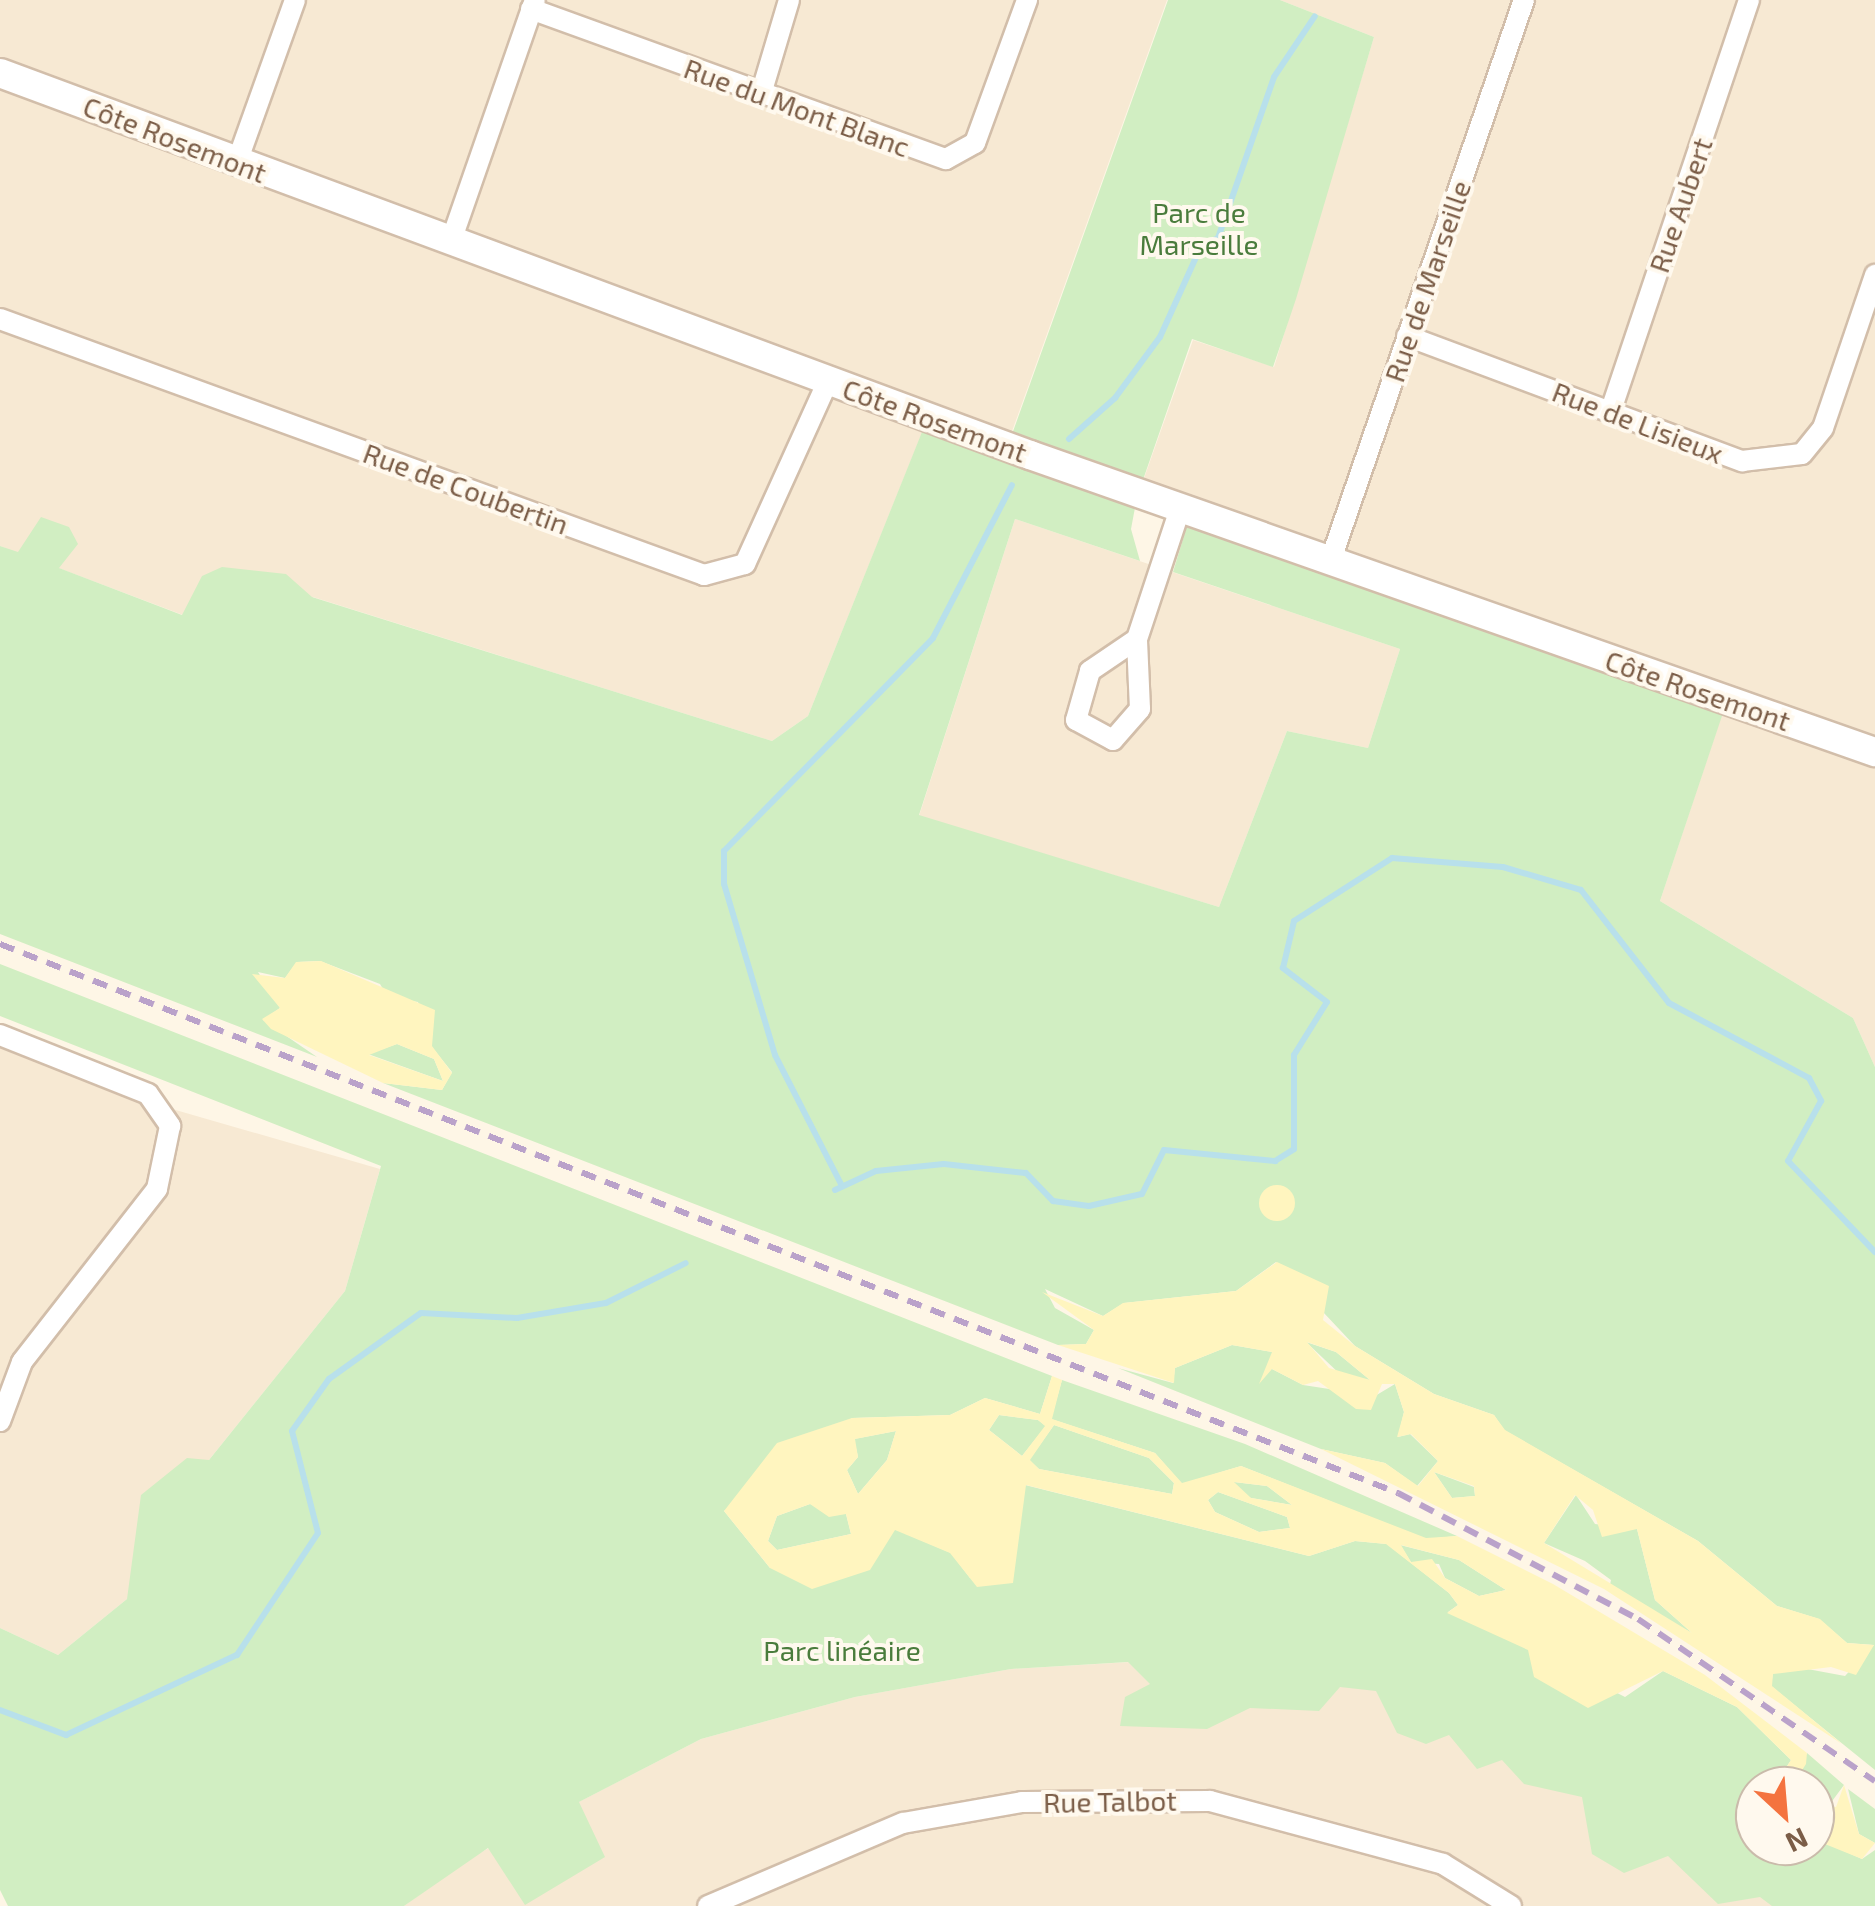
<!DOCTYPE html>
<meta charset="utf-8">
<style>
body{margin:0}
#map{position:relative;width:1875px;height:1906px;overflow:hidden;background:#fef6e6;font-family:"Exo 2",sans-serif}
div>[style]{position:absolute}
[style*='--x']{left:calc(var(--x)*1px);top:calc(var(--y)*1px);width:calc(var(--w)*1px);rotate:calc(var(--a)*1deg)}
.residential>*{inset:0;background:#f7e9d3}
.green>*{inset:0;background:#d1eec2}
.sand>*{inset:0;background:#fff5bf}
.round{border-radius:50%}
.stream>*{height:6px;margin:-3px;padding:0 3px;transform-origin:3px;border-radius:3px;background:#b8e0eb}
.roads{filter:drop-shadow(2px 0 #d2beaa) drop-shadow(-2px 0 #d2beaa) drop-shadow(0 2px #d2beaa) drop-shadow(0 -2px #d2beaa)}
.street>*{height:20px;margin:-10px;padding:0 10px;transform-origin:10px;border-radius:10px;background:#fff}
.secondary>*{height:28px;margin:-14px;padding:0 14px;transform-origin:14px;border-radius:14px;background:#fff}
.rail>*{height:6px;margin-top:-3px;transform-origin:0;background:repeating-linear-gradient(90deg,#baa2ca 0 15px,transparent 0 25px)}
span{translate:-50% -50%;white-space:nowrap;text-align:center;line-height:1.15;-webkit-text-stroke:8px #fff9ee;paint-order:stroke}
.street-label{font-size:28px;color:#7b5d47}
.park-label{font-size:28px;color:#4a7c3c}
.north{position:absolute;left:1735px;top:1766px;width:100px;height:100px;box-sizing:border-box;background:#fff9ee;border:2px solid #cabbab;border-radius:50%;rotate:154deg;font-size:28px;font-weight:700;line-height:40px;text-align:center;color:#7b5d47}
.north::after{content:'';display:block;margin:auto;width:35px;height:45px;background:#f4733f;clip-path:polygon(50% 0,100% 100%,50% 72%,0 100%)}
</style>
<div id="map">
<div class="residential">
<div style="clip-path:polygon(0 0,1167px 0,1006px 448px,928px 418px,808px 716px,772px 741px,313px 597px,289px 655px,0 546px)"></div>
<div style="clip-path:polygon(1280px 0,1875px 0,1875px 1067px,1853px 1018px,1660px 901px,1724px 708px,1137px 498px,1193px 340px,1274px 367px,1374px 37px)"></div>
<div style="clip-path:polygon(1015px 519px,1400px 649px,1368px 748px,1287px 731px,1219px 907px,919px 816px)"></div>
<div style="clip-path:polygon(0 1041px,141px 1100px,380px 1169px,345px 1291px,188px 1486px,127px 1599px,58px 1655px,0 1628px)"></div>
<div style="clip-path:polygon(1216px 1657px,1399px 1692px,1784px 1906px,404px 1906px,468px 1859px,701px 1739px,855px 1697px,1011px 1669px)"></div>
</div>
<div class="green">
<div style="clip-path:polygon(1168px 0,1280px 0,1374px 37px,1296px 299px,1273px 367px,1192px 339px,1137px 497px,1131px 529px,1140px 561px,1015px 519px,919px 815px,1219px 907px,1287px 731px,1368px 748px,1400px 649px,1173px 572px,1190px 516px,1725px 707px,1660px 901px,1853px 1018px,1875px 1067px,1875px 1770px,1771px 1686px,1773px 1673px,1802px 1668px,1845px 1676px,1874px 1645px,1847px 1643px,1819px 1619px,1777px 1606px,1698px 1541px,1504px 1430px,1494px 1415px,1434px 1394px,1355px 1346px,1276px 1262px,1236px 1291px,1124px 1303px,1103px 1316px,1045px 1289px,1055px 1308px,1094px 1330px,1086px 1344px,1058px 1345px,383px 1083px,442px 1090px,452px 1072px,431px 1046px,418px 1002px,388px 997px,380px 984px,320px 961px,297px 962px,285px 978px,258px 972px,280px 1008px,263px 1020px,317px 1057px,0 934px,0 546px,18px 552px,41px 517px,69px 527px,78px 544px,59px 568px,182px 615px,202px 576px,222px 567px,286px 574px,312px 597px,772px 741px,808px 716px,928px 417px,1007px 448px)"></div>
<div style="clip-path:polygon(0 964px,1052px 1376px,1040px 1414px,985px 1398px,950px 1415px,852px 1418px,724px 1511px,770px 1568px,895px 1529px,951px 1553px,970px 1578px,989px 1575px,1025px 1485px,1309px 1556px,1355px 1541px,1387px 1544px,1449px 1593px,1458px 1605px,1448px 1612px,1503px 1636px,1488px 1620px,1517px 1625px,1521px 1644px,1625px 1697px,1663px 1671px,1737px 1707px,1791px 1760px,1774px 1786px,1755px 1786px,1755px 1846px,1815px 1846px,1815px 1838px,1862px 1859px,1875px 1850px,1875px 1906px,1772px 1906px,1760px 1897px,1718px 1904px,1668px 1856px,1624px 1873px,1592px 1854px,1582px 1797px,1524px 1784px,1502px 1760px,1477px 1769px,1449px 1735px,1426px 1744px,1397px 1733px,1376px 1691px,1340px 1687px,1319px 1711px,1250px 1708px,1207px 1729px,1120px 1726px,1125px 1697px,1150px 1684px,1128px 1662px,1011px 1669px,855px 1697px,701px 1739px,579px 1802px,605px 1857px,525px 1905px,488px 1848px,404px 1906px,8px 1906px,0 1890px,0 1628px,58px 1655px,127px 1599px,141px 1495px,187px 1458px,209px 1460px,345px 1291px,381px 1166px,0 1016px)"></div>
<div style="clip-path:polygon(397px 1044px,434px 1059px,443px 1081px,368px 1054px)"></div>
<div style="clip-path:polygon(1306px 1342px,1336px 1352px,1370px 1380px,1342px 1376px)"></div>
<div style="clip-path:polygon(1232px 1345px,1272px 1352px,1272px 1369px,1303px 1385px,1375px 1396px,1395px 1384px,1404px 1412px,1398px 1437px,1410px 1434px,1438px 1461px,1417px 1486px,1385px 1463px,1321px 1449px,1118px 1368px,1173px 1383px,1175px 1368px)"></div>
<div style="clip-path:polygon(1062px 1380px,1245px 1444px,1457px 1536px,1426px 1539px,1241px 1466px,1182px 1484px,1155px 1453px,1051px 1419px)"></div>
<div style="clip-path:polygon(999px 1415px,1038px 1420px,1046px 1426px,1022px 1456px,989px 1430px)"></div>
<div style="clip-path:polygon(1054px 1425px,1149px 1458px,1174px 1483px,1172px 1494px,1039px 1469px,1029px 1460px)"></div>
<div style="clip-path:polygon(896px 1431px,887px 1460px,858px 1494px,847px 1470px,858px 1457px,854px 1439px)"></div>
<div style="clip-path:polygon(1434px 1472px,1474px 1487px,1475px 1496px,1452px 1498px)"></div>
<div style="clip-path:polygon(1234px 1482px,1267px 1486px,1292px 1505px,1251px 1498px,1229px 1487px)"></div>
<div style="clip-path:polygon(1218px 1492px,1287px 1517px,1290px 1528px,1259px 1532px,1215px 1512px,1208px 1500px)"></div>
<div style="clip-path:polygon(1576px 1495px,1595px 1524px,1637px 1529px,1655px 1600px,1692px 1633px,1609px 1590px,1611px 1580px,1585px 1561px,1544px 1543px)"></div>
<div style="clip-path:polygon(810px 1504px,846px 1514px,851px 1534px,777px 1550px,768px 1541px,777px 1516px)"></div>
<div style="clip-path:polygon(1400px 1545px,1459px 1560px,1506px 1590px,1479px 1596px,1445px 1578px,1439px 1564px,1411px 1562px)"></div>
<div style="clip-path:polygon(1807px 1753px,1844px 1785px,1824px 1812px,1815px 1786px,1792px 1786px)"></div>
<div style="clip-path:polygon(1848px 1789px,1875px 1809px,1875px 1843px,1859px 1834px)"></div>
</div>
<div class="sand">
<div style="clip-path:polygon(evenodd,321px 961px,435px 1010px,432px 1046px,452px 1073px,442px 1090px,383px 1083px,271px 1029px,262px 1019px,280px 1008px,252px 974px,285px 978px,296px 962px,321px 961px,397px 1044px,434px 1059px,443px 1081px,369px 1055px,397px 1044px)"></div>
<div class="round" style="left:1259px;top:1185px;width:36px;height:36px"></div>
<div style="clip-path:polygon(evenodd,1277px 1262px,1329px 1286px,1323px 1320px,1355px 1346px,1434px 1394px,1494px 1415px,1505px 1430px,1698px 1541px,1777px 1606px,1820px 1619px,1847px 1643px,1874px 1645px,1856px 1675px,1831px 1667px,1773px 1674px,1772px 1686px,1842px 1744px,1604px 1589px,1321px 1449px,1385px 1463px,1418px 1486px,1438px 1461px,1411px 1434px,1397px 1437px,1404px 1412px,1395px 1384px,1382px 1384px,1371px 1410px,1356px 1409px,1318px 1381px,1303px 1385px,1272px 1369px,1259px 1384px,1272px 1352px,1232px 1345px,1175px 1368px,1174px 1383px,1058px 1345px,1086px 1344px,1094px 1330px,1042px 1292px,1103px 1316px,1123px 1303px,1236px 1291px,1277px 1262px,1307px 1342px,1336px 1352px,1370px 1380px,1329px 1368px,1307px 1342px,1277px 1262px,1434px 1472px,1474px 1486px,1475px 1496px,1452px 1498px,1434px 1472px,1277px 1262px,1575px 1495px,1593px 1510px,1602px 1537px,1637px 1529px,1655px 1600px,1692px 1633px,1544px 1543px,1575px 1495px)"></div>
<div style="clip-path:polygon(evenodd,1052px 1376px,1062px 1380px,1052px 1419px,1155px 1453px,1182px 1483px,1241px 1466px,1426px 1538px,1457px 1536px,1553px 1584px,1705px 1675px,1807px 1753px,1806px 1764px,1792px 1786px,1774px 1786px,1791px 1760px,1737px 1707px,1663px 1671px,1588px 1708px,1534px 1677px,1528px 1650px,1447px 1613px,1458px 1605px,1449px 1593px,1386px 1544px,1355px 1541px,1309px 1556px,1026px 1485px,1013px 1583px,977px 1587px,950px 1553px,895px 1530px,870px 1570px,812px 1589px,770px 1568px,724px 1511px,777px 1443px,852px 1418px,950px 1415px,985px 1398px,1040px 1414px,1052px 1376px,999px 1415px,1038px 1420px,1045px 1426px,1022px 1456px,989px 1430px,999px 1415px,1052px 1376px,1054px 1425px,1149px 1458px,1174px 1483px,1172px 1494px,1039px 1469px,1030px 1460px,1054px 1425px,1052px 1376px,896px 1431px,887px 1460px,858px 1494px,847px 1470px,858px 1457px,855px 1439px,896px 1431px,1052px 1376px,1234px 1482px,1267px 1486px,1292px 1505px,1251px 1498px,1234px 1482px,1052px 1376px,1218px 1492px,1287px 1517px,1290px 1528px,1259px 1532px,1215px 1512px,1208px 1500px,1218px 1492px,1052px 1376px,810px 1504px,829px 1517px,846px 1514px,851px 1534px,777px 1550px,768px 1541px,777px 1516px,810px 1504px,1052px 1376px,1401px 1545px,1459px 1560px,1506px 1590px,1479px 1596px,1445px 1578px,1432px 1559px,1411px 1562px,1401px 1545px)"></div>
<div style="clip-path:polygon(1844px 1785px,1859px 1834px,1875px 1843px,1862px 1859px,1815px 1840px,1815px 1804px,1836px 1807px)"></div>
</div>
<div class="stream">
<div style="--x:1069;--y:439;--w:62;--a:-41.7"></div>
<div style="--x:1115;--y:398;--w:76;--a:-53.6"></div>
<div style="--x:1160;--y:337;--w:100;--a:-65.7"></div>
<div style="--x:1201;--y:246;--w:19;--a:-25"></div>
<div style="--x:1218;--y:238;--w:170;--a:-70.8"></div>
<div style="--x:1274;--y:77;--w:73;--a:-56.1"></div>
<div style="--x:842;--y:1186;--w:147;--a:-117.1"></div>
<div style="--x:775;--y:1055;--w:178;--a:-106.6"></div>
<div style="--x:724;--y:884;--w:33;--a:-90"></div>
<div style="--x:724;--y:851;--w:298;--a:-45.5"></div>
<div style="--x:933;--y:638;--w:172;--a:-62.7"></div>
<div style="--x:835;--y:1190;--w:45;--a:-24.9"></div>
<div style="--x:876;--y:1171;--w:68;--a:-5.9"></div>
<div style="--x:944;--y:1164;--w:82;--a:6.3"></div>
<div style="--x:1026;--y:1173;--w:39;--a:46"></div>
<div style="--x:1053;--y:1201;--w:36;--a:8"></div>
<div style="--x:1089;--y:1206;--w:54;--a:-12.8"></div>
<div style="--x:1142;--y:1194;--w:49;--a:-63.4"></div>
<div style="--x:1164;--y:1150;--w:112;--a:5.7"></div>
<div style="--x:1275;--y:1161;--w:22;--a:-32"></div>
<div style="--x:1294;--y:1149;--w:94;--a:-90"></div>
<div style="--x:1294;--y:1055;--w:62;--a:-58.1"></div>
<div style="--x:1327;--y:1002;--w:56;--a:-142.3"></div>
<div style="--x:1283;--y:968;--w:48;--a:-76.8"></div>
<div style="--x:1294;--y:921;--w:117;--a:-32.7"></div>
<div style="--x:1392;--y:858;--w:111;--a:4.6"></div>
<div style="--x:1503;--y:867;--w:81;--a:16.4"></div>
<div style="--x:1581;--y:890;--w:143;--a:52.1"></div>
<div style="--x:1669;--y:1003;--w:159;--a:28.2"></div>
<div style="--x:1809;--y:1078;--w:26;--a:62"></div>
<div style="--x:1821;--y:1101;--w:68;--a:118.8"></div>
<div style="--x:1788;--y:1161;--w:126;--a:46.3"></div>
<div style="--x:0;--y:1710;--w:71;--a:20.7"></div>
<div style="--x:66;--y:1735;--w:189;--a:-25.1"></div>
<div style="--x:237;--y:1655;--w:146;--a:-56.4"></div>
<div style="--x:318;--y:1533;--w:105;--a:-104.3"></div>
<div style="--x:292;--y:1431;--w:64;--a:-54.6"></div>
<div style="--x:329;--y:1379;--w:113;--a:-35.7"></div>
<div style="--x:421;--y:1313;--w:96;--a:3"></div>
<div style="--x:517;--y:1318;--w:90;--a:-9.6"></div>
<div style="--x:606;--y:1303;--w:89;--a:-26.6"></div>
</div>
<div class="roads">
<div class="street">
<div style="--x:531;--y:9;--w:441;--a:19.9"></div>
<div style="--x:946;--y:159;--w:33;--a:-29"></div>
<div style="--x:975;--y:143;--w:152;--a:-70"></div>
<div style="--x:761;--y:94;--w:98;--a:-73.4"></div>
<div style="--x:237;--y:162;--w:172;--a:-70.3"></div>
<div style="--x:451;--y:241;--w:255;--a:-70.8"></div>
<div style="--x:0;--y:319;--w:749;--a:19.98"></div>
<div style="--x:704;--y:575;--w:42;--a:-15"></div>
<div style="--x:745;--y:564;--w:201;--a:-65.6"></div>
<div style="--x:1407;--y:336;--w:358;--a:20.5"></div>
<div style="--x:1742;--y:461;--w:60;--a:-6.7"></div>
<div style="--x:1802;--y:454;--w:33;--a:-51"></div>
<div style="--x:1823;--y:428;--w:162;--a:-71.2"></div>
<div style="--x:1611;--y:410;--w:433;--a:-71.4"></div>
<div style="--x:1330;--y:562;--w:595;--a:-70.96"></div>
<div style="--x:1137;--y:639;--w:57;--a:145.8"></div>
<div style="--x:1090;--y:671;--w:51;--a:105.9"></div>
<div style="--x:1076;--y:720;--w:42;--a:28.4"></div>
<div style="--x:1113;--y:740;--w:41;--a:-48.9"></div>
<div style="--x:1140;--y:709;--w:70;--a:-92.5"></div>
<div style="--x:1137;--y:639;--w:137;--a:-71.7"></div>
<div style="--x:0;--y:1035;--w:159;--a:21.7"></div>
<div style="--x:148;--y:1094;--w:39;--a:55"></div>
<div style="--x:170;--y:1126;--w:64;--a:101.7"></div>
<div style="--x:157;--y:1189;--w:219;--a:128"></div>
<div style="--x:22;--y:1362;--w:63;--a:110.4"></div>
<div style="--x:708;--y:1906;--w:212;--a:-23.1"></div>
<div style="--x:903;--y:1823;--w:121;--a:-10"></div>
<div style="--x:1022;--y:1802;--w:188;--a:-0.3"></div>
<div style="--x:1210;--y:1801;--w:241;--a:15.1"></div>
<div style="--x:1443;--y:1864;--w:80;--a:31.7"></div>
</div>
<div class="secondary">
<div style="--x:0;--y:73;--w:1099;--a:20.35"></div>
<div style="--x:1030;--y:455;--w:896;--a:19.37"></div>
</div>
</div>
<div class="rail">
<div style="--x:0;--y:944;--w:1502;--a:21.44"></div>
<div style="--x:1398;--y:1493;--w:271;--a:27.7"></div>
<div style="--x:1638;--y:1619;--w:287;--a:34.4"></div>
</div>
<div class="street-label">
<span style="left:797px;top:107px;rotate:20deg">Rue du Mont Blanc</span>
<span style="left:175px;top:139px;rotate:21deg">Côte Rosemont</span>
<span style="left:1680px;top:205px;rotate:-71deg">Rue Aubert</span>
<span style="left:1427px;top:281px;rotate:-71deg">Rue de Marseille</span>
<span style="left:935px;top:420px;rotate:20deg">Côte Rosemont</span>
<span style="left:1638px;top:422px;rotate:21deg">Rue de Lisieux</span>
<span style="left:466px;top:488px;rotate:20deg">Rue de Coubertin</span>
<span style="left:1698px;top:690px;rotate:19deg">Côte Rosemont</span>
<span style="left:1110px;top:1801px;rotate:-1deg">Rue Talbot</span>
</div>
<div class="park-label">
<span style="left:1199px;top:228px">Parc de<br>Marseille</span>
<span style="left:842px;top:1650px">Parc linéaire</span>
</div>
<div class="north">N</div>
</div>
